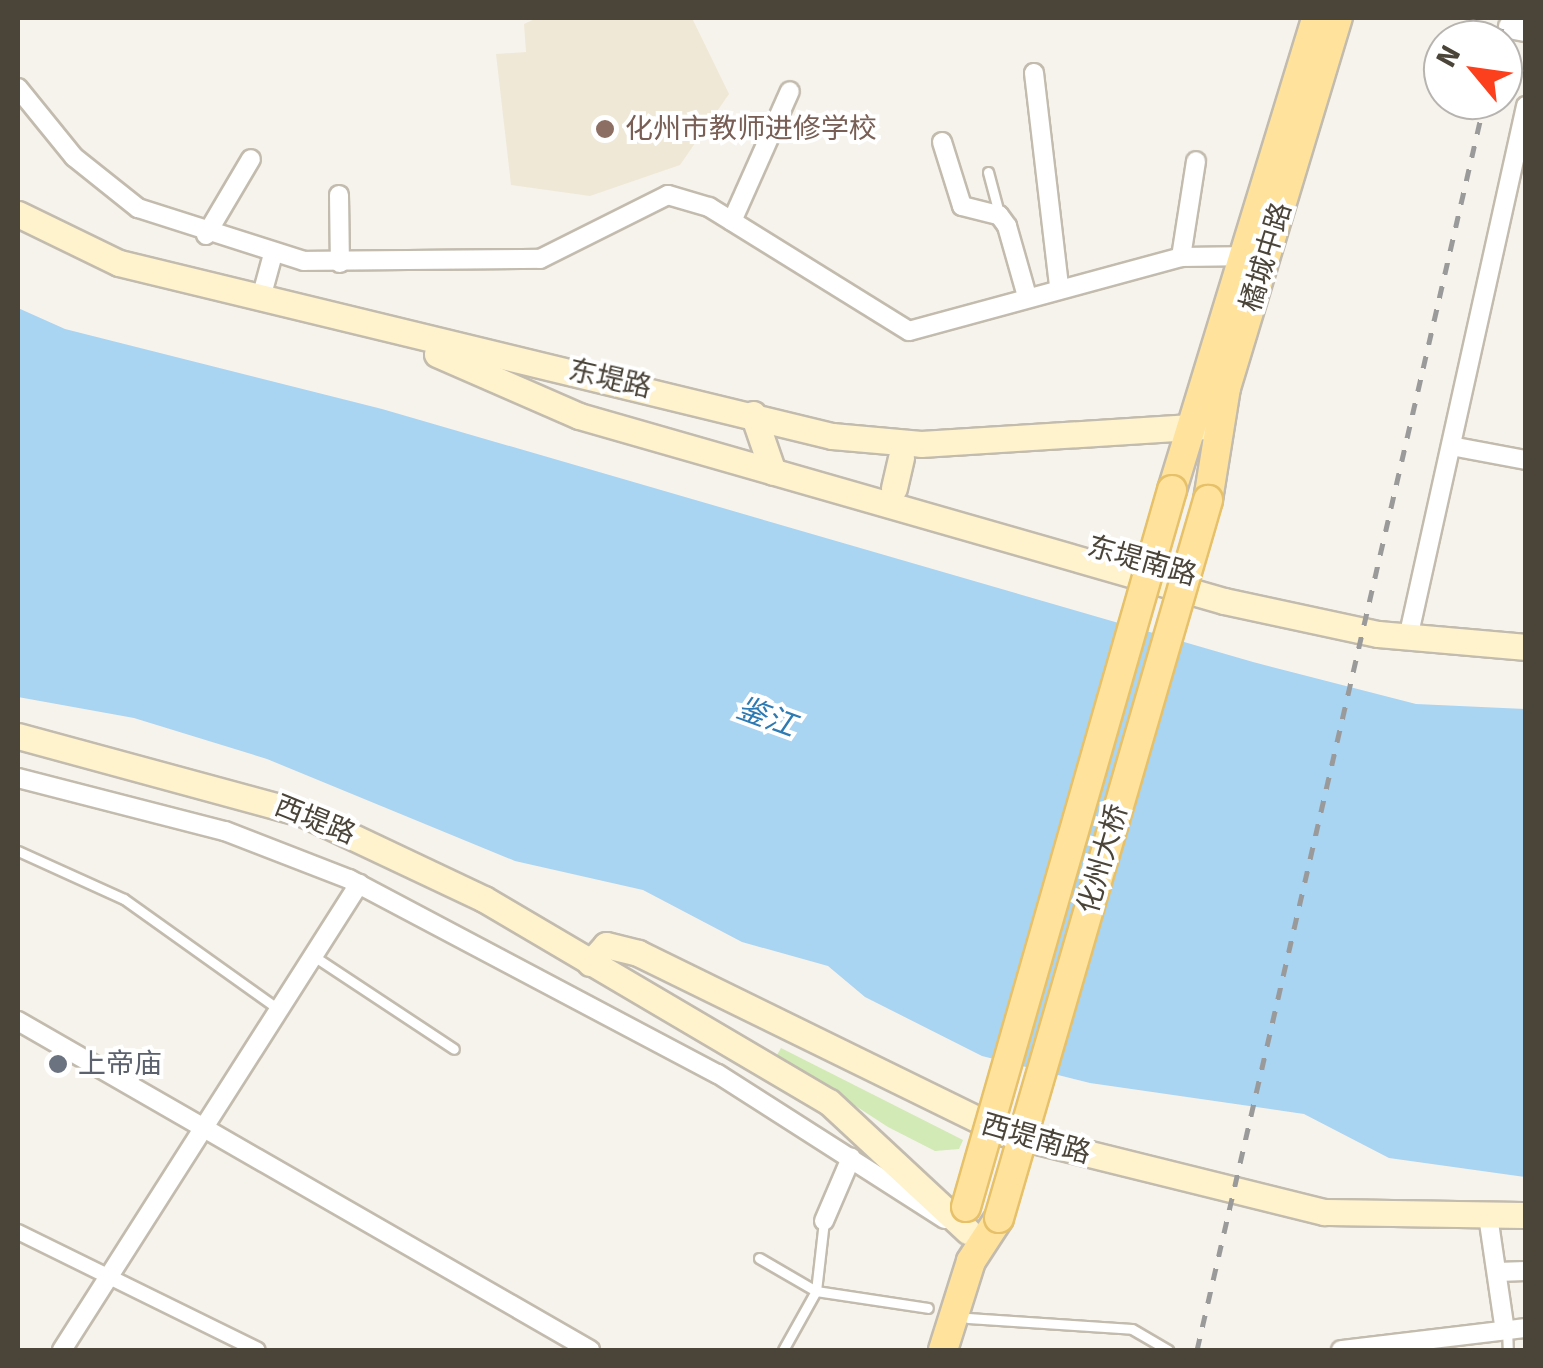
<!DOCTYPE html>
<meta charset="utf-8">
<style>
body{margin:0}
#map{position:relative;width:1543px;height:1368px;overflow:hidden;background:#f6f3ec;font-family:Signika,"Noto Sans SC",sans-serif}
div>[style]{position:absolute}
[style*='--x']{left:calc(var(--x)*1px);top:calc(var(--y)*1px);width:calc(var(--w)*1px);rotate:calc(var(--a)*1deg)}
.education>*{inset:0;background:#efe8d6}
.green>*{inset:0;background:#d2eab5}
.water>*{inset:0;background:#a9d4f2}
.roads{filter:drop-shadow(2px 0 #c2bbae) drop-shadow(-2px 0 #c2bbae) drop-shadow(0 2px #c2bbae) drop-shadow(0 -2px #c2bbae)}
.service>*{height:9px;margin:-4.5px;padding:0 4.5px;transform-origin:4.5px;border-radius:4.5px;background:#fff}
.pedestrian>*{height:14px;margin:-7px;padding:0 7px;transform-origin:7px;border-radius:7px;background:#fff}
.minor>*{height:18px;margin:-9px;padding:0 9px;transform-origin:9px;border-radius:9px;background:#fff}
.tertiary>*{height:22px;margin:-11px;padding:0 11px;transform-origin:11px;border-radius:11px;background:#fff}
.secondary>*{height:25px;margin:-12.5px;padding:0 12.5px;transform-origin:12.5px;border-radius:12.5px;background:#fff3cd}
.primary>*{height:28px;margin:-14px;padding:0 14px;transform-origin:14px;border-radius:14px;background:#ffe39c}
.rail>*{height:5px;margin-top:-2.5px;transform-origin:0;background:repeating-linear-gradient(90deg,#9a9a9a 0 12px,transparent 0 24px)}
.bridges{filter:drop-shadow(2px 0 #e6c16a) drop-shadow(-2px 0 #e6c16a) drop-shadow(0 2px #e6c16a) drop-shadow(0 -2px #e6c16a)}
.primary-bridge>*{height:28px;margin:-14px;padding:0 14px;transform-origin:14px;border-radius:14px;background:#ffe39c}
.dots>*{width:28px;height:28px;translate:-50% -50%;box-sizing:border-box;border:5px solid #fff;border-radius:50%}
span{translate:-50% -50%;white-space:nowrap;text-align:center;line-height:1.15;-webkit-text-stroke:8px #fff;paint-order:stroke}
.education-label{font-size:28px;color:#785e54}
.left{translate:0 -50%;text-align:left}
.street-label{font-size:28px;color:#4b4439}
.worship-label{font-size:28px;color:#5b616d}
.water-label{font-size:30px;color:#2e7ab2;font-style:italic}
.frame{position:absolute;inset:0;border:20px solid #4b4439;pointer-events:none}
.north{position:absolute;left:1423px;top:20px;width:100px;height:100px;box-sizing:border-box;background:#fff;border:2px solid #b7b4b0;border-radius:50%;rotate:299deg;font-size:28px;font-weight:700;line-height:40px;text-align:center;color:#4b4439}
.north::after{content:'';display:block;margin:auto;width:35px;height:45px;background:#fc3f1d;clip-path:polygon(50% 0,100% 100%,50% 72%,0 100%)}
</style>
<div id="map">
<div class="education">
<div style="clip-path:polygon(537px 18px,692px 18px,729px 94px,680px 165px,590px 196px,511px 185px,496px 54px,526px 52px,524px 24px)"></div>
</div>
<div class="green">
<div style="clip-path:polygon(781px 1048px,963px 1140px,959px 1149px,935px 1151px,888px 1127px,777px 1055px)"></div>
</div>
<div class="water">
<div style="clip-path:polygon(18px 308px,65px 329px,382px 409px,1253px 662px,1416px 704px,1525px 709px,1525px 1177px,1389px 1158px,1304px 1114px,1090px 1083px,982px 1056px,865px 997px,828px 966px,742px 942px,643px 890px,515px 861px,267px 759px,134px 718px,18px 697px)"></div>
</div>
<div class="roads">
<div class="service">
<div style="--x:988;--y:172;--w:42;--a:75"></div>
<div style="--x:18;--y:851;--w:116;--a:24.4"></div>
<div style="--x:124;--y:899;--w:189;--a:35.5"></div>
<div style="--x:312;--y:955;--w:170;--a:33.5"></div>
<div style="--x:759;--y:1258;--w:66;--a:30.1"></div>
<div style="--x:816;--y:1291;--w:113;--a:8.6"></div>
<div style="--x:968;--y:1318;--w:164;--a:3.8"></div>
<div style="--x:1132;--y:1329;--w:42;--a:30.3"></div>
<div style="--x:1507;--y:1327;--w:23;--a:88"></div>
<div style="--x:783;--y:1350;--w:68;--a:-60.8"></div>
<div style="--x:816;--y:1291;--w:70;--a:-83.5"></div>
</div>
<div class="pedestrian">
<div style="--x:18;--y:1232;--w:267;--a:26.2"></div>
</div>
<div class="minor">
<div style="--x:1034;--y:73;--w:215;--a:83.3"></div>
<div style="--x:18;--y:88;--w:89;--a:50.9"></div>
<div style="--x:74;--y:157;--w:82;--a:38.6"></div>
<div style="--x:138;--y:208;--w:174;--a:17.7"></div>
<div style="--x:304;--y:261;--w:236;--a:-0.5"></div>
<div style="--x:540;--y:259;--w:143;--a:-26.6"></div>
<div style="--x:668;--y:195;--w:43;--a:16.3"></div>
<div style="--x:709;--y:207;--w:235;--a:31.8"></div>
<div style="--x:909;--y:331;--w:282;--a:-15.2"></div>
<div style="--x:1181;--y:257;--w:73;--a:-0.8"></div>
<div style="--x:942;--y:142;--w:67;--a:72.6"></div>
<div style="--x:962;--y:206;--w:38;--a:14"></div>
<div style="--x:999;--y:215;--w:14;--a:54"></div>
<div style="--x:1007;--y:226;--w:73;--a:74.1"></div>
<div style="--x:339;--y:195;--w:68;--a:89.2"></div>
<div style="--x:732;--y:221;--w:142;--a:-66"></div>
<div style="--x:206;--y:235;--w:88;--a:-59.4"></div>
<div style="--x:1181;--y:257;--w:97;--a:-81.1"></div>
<div style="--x:261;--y:298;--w:46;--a:-74.7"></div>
<div style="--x:1451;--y:446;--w:76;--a:10.6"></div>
<div style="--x:1408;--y:638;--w:545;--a:-77.49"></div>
<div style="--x:18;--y:778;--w:214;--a:14.4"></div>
<div style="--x:225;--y:831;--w:133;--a:21.2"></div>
<div style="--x:349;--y:879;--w:417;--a:27.9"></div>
<div style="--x:718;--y:1074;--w:269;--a:32.6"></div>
<div style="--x:18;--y:1021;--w:660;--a:29.91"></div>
<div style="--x:1488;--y:1216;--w:109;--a:81.6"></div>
<div style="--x:824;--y:1221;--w:69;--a:-66.8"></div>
<div style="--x:1497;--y:1272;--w:29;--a:-2"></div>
<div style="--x:62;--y:1350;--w:553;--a:-57.49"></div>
<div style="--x:1341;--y:1350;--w:186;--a:-6.8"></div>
</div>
<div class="tertiary">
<div style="--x:1510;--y:27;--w:16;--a:11"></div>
</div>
<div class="secondary">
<div style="--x:18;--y:214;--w:112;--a:25.9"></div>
<div style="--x:119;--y:263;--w:734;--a:13.64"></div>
<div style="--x:832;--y:436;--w:89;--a:5.1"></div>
<div style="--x:921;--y:444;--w:290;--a:-3.6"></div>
<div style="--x:437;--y:354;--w:155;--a:23.6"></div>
<div style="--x:579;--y:416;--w:671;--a:16"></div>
<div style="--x:1224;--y:601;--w:157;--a:12.1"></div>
<div style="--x:1378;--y:634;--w:149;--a:5"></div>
<div style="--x:753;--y:414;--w:61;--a:71"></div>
<div style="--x:894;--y:488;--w:31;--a:-77"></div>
<div style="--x:18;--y:736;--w:294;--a:15.2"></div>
<div style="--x:302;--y:813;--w:201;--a:25.3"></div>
<div style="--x:484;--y:899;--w:400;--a:30.5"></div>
<div style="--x:829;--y:1102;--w:190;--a:42.9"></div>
<div style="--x:590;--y:963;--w:24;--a:-48"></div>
<div style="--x:606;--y:945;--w:33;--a:14"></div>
<div style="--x:638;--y:953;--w:409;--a:26.1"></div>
<div style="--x:1005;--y:1133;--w:329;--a:13.9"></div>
<div style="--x:1324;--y:1212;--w:202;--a:0.9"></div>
</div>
<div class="primary">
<div style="--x:1172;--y:490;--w:493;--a:-73"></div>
<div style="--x:1208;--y:500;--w:113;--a:-80.9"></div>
<div style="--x:1226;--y:388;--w:387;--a:-73.2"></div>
<div style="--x:943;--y:1350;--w:93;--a:-72.5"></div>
<div style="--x:971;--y:1261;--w:51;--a:-56.9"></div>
</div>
</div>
<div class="rail">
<div style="--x:1499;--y:40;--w:23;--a:-77"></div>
<div style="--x:1197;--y:1350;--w:1283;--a:-77.03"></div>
</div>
<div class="bridges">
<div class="primary-bridge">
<div style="--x:966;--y:1207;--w:746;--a:-73.97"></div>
<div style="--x:999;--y:1218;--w:748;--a:-73.77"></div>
</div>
</div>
<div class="dots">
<div style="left:605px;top:129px;background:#8d6e63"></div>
<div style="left:58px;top:1064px;background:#6b7280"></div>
</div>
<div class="education-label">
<span class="left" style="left:625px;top:129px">化州市教师进修学校</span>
</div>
<div class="street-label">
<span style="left:1266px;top:257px;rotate:-73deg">橘城中路</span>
<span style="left:610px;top:379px;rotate:13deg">东堤路</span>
<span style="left:1142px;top:561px;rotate:16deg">东堤南路</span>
<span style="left:315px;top:820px;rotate:22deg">西堤路</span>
<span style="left:1103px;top:859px;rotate:-74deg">化州大桥</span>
<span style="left:1036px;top:1139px;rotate:16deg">西堤南路</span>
</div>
<div class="worship-label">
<span class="left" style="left:78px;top:1064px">上帝庙</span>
</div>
<div class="water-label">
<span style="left:766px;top:718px;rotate:20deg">鉴江</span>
</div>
<div class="frame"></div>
<div class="north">N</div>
</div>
